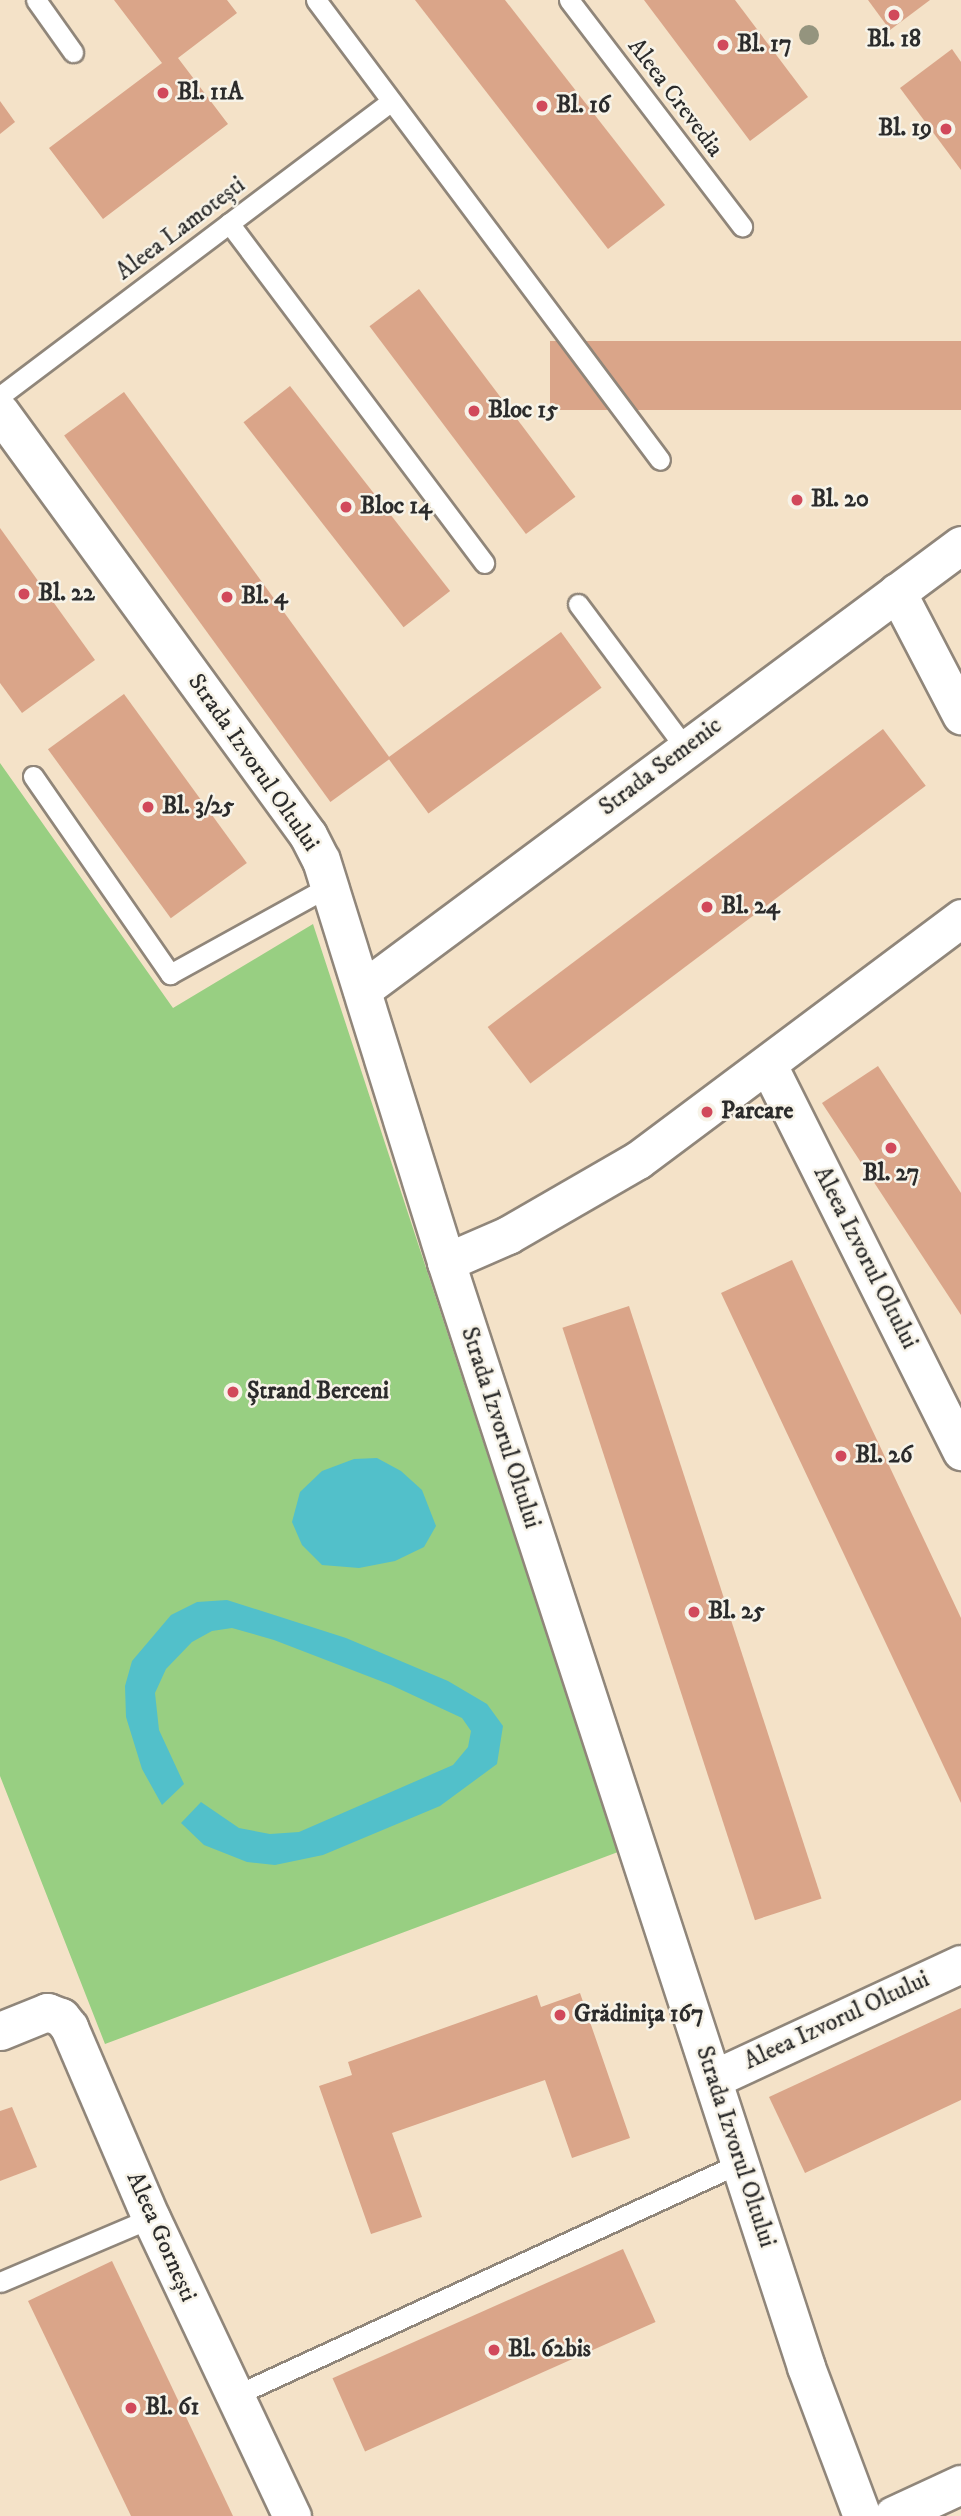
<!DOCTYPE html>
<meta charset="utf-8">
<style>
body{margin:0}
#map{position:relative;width:961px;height:2516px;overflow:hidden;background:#f4e2c8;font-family:"IM FELL DW Pica",serif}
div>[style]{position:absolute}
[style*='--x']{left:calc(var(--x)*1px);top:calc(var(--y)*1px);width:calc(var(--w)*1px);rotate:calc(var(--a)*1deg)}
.green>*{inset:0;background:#98cf82}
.water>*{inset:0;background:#52c0ca}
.building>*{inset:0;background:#daa589;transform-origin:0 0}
.roads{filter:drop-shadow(2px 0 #90867a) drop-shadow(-2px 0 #90867a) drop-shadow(0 2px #90867a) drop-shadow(0 -2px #90867a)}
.lane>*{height:19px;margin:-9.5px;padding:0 9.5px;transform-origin:9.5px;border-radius:9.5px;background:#fff}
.street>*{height:37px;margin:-18.5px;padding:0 18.5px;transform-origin:18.5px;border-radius:18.5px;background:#fff}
.secondary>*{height:38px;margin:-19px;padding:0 19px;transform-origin:19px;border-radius:19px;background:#fff}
.trees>*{width:20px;height:20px;margin:-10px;border-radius:50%;background:#94947e}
.dots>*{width:19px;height:19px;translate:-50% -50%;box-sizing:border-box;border:4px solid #f7f3e8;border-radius:50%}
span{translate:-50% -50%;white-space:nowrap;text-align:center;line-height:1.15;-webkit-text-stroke:5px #f7f3e8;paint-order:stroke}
.poi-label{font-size:24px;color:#2b2b2b;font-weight:700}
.left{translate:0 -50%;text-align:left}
.right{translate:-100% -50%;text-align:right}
.street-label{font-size:24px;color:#2b2b2b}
</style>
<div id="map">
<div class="green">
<div style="clip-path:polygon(0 763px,173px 1008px,313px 924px,618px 1852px,105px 2044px,0 1776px)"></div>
</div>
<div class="water">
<div style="clip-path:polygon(377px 1458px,401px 1471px,422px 1490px,436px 1526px,424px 1547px,395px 1561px,359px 1568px,322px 1565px,302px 1545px,292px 1522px,300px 1492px,322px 1471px,354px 1459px)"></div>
<div style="clip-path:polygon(227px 1600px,346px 1638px,448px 1681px,487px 1704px,503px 1726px,497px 1764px,440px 1806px,323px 1855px,275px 1865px,247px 1862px,204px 1845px,181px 1823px,201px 1802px,239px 1828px,270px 1834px,299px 1832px,453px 1765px,468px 1747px,471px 1731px,462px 1718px,391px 1685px,274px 1640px,232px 1628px,212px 1631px,192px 1642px,166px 1669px,155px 1693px,159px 1730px,184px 1784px,162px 1805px,142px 1769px,126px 1717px,125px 1686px,132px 1661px,171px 1615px,197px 1602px)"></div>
</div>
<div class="building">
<div style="clip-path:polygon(114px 0,227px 0,237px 13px,178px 58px,228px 124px,103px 219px,49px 148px,162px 63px)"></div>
<div style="clip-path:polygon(415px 0,505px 0,665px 205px,608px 249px)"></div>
<div style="clip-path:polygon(644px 0,735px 0,808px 97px,750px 141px)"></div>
<div style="clip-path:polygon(868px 0,930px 0,890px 30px)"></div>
<div style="clip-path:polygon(952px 49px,961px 62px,961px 170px,900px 88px)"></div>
<div style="clip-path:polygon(0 101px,15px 122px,0 134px)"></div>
<div style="left:419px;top:289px;width:260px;height:62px;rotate:53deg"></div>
<div style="left:961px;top:341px;width:69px;height:411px;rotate:90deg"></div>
<div style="left:290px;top:386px;width:260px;height:59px;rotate:52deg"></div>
<div style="left:124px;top:392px;width:453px;height:74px;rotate:54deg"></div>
<div style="clip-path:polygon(0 528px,95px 660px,22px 713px,0 683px)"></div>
<div style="left:561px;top:632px;width:69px;height:214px;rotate:54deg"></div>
<div style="left:124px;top:694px;width:209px;height:94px;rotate:54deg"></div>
<div style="left:883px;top:729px;width:71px;height:495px;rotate:53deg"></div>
<div style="clip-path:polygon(878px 1066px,961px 1193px,961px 1315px,822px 1103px)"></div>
<div style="clip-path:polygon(792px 1260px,961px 1618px,961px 1803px,721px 1293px)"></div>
<div style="left:629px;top:1306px;width:623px;height:70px;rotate:72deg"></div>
<div style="clip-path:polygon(580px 1993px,630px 2138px,572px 2158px,545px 2080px,392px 2133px,422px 2217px,371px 2234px,319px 2086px,352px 2075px,348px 2062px,537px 1995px,541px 2007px)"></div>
<div style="clip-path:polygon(961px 2008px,961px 2100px,805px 2173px,769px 2097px)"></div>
<div style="clip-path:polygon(12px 2107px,37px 2167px,0 2181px,0 2111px)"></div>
<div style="left:623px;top:2249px;width:80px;height:318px;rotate:66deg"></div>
<div style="clip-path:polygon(112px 2261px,233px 2516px,131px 2516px,28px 2301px)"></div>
</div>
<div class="roads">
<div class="lane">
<div style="--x:36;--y:0;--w:64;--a:54.6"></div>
<div style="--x:316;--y:0;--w:574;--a:53.21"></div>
<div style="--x:569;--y:0;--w:285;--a:52.6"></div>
<div style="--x:229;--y:223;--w:425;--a:53.1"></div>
<div style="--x:0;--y:396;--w:490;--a:-37"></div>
<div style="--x:578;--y:604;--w:181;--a:53.3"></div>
<div style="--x:33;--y:776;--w:241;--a:55.3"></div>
<div style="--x:170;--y:974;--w:184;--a:-28.9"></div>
<div style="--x:0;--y:2282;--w:164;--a:-23"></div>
<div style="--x:234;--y:2396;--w:557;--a:-24.72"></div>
</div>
<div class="street">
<div style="--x:0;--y:412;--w:523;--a:53.94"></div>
<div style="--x:308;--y:835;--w:28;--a:63"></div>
<div style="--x:321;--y:860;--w:421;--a:72.7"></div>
<div style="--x:446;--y:1262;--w:1162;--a:71.95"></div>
<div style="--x:806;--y:2367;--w:159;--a:69.4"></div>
<div style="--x:897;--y:592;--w:139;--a:62.5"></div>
<div style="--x:362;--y:990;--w:746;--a:-36.61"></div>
<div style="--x:768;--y:1065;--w:432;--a:63.4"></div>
<div style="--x:446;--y:1262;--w:68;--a:-23.5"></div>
<div style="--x:508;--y:1235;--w:150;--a:-30"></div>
<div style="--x:638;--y:1160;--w:404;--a:-36.8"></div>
<div style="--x:0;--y:2031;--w:51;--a:-22"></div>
<div style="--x:47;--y:2012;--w:15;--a:20"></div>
<div style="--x:61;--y:2017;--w:13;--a:51"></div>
<div style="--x:69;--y:2027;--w:208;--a:66.8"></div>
<div style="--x:151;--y:2218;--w:330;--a:64.7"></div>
<div style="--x:713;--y:2079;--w:273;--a:-24.9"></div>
</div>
<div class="secondary">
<div style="--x:894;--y:2516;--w:74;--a:-24.8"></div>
</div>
</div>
<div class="trees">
<div style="left:809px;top:35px"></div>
</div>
<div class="dots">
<div style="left:894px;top:15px;background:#d1495b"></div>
<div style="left:723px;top:45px;background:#d1495b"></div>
<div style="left:163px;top:93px;background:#d1495b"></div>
<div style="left:542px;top:106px;background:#d1495b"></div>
<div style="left:946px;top:129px;background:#d1495b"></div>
<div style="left:474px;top:411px;background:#d1495b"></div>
<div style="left:797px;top:500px;background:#d1495b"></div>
<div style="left:346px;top:507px;background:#d1495b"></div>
<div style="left:24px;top:594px;background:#d1495b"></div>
<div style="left:227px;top:597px;background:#d1495b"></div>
<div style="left:148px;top:807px;background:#d1495b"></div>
<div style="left:707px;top:907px;background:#d1495b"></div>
<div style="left:707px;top:1112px;background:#d1495b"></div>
<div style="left:891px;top:1148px;background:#d1495b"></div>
<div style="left:233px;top:1392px;background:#d1495b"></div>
<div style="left:841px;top:1456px;background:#d1495b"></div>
<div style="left:694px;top:1612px;background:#d1495b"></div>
<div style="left:560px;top:2015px;background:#d1495b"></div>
<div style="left:494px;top:2350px;background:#d1495b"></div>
<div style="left:131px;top:2408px;background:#d1495b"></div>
</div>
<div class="poi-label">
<span style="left:894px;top:40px">Bl. 18</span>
<span class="left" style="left:737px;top:45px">Bl. 17</span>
<span class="left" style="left:177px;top:93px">Bl. 11A</span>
<span class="left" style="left:556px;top:106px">Bl. 16</span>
<span class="right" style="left:932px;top:129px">Bl. 19</span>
<span class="left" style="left:488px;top:411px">Bloc 15</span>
<span class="left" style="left:811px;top:500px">Bl. 20</span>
<span class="left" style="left:360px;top:507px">Bloc 14</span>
<span class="left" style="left:38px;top:594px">Bl. 22</span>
<span class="left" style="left:241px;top:597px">Bl. 4</span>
<span class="left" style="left:162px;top:807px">Bl. 3/25</span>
<span class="left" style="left:721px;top:907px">Bl. 24</span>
<span class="left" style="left:721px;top:1112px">Parcare</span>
<span style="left:891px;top:1174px">Bl. 27</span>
<span class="left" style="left:247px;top:1392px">Ștrand Berceni</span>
<span class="left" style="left:855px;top:1456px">Bl. 26</span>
<span class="left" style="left:708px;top:1612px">Bl. 25</span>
<span class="left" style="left:574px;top:2015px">Grădinița 167</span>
<span class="left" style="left:508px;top:2350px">Bl. 62bis</span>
<span class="left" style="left:145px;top:2408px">Bl. 61</span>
</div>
<div class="street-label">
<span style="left:675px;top:98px;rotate:53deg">Aleea Crevedia</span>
<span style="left:181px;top:229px;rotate:-37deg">Aleea Lamotești</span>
<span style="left:253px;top:763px;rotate:55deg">Strada Izvorul Oltului</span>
<span style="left:661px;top:767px;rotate:-37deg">Strada Semenic</span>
<span style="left:865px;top:1258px;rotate:63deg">Aleea Izvorul Oltului</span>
<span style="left:500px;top:1428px;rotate:72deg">Strada Izvorul Oltului</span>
<span style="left:837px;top:2021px;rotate:-25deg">Aleea Izvorul Oltului</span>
<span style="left:735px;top:2147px;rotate:72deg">Strada Izvorul Oltului</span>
<span style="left:161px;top:2237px;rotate:66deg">Aleea Gornești</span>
</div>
</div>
